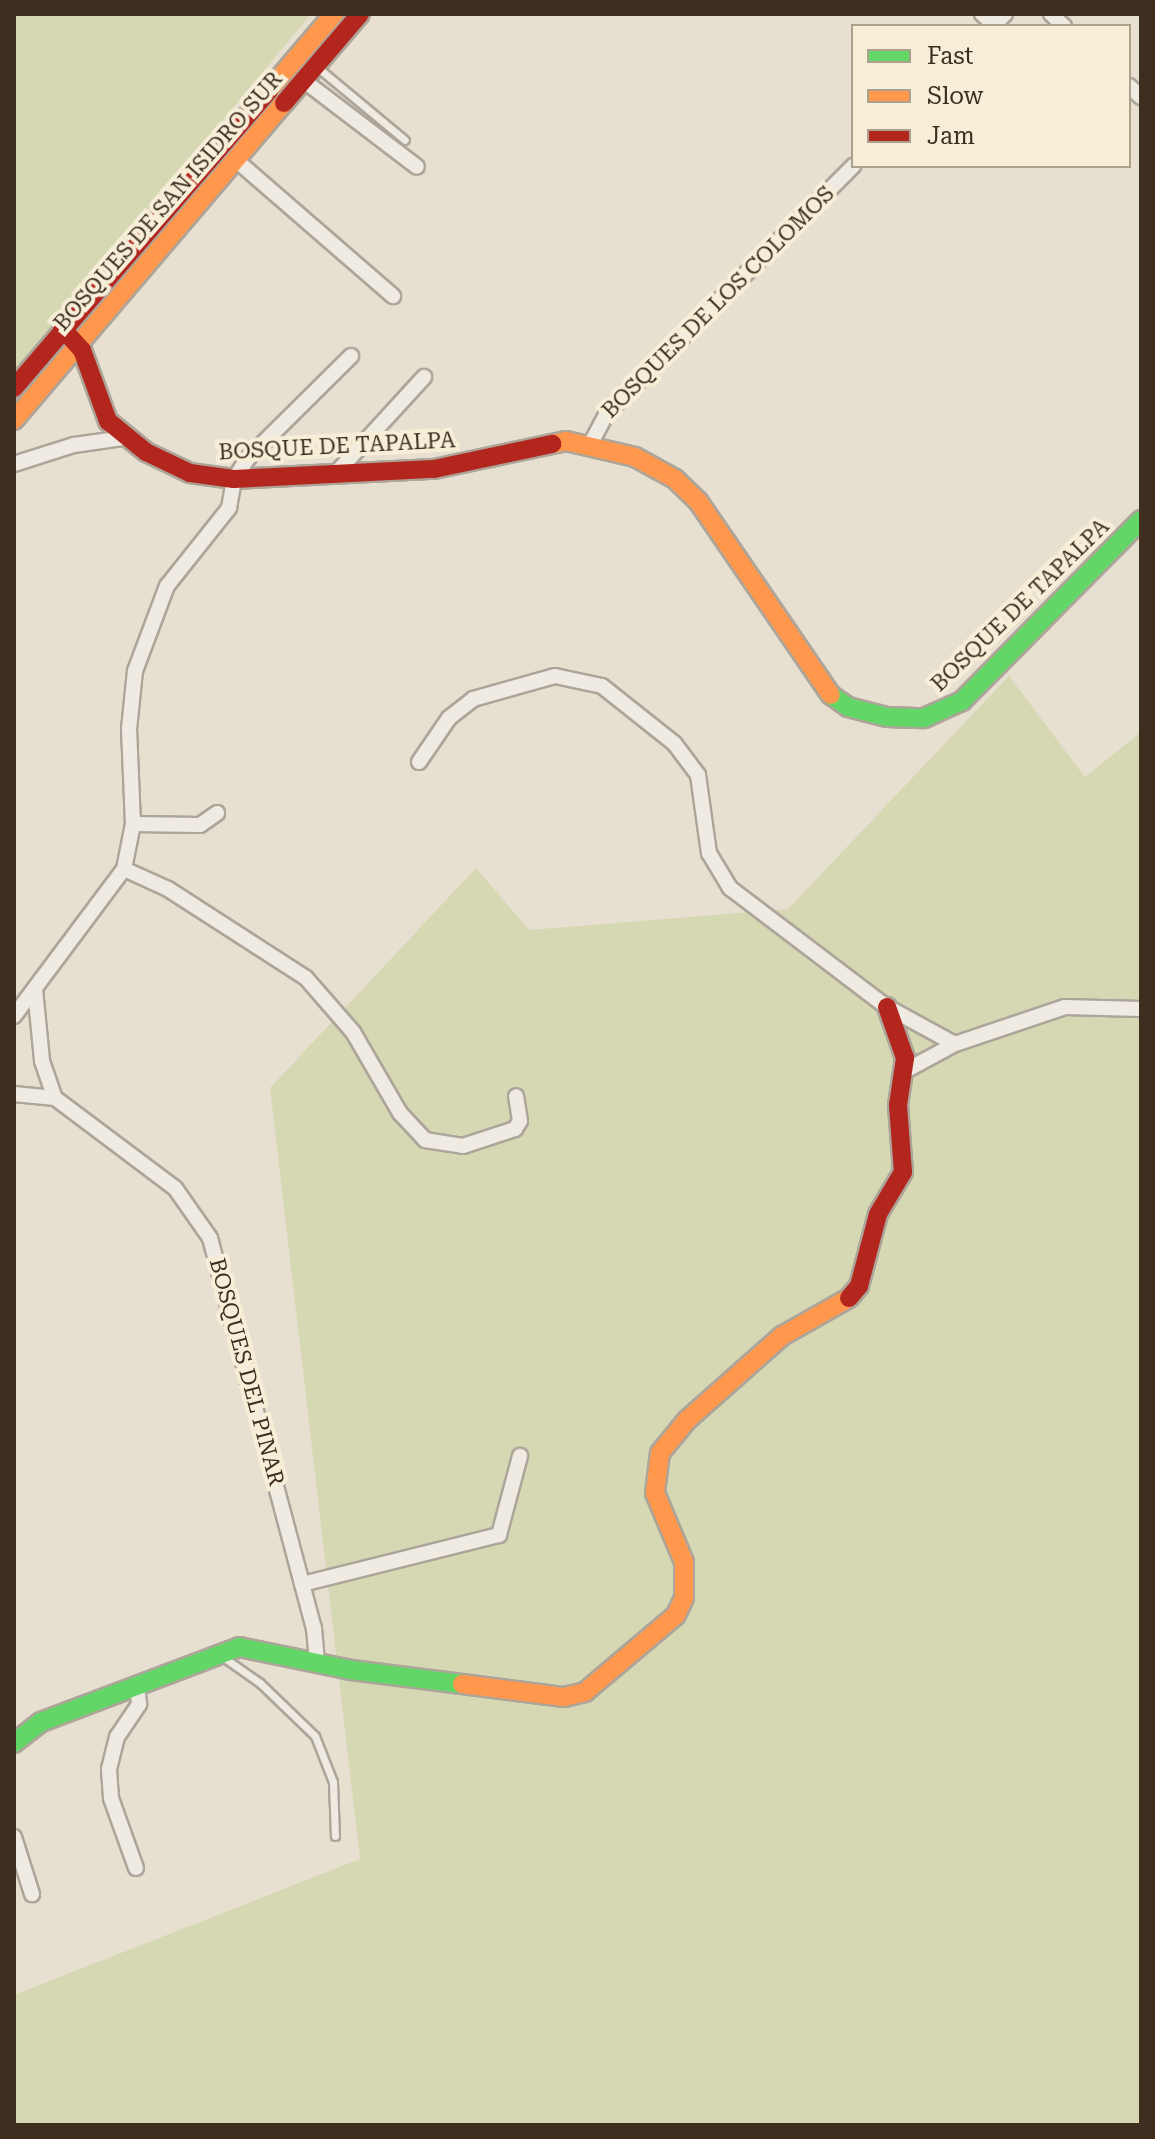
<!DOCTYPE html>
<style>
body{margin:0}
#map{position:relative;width:1155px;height:2139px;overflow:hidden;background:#e7e0d1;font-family:"Roboto Serif",serif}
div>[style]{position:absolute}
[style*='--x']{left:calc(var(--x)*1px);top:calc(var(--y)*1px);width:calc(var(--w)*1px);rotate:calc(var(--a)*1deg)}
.green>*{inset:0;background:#d6d7b3}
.roads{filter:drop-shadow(2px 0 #ada599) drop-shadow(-2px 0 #ada599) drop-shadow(0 2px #ada599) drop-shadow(0 -2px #ada599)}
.lane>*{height:7px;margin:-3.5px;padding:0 3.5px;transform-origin:3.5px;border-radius:3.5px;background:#efebe3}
.street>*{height:14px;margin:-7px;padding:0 7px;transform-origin:7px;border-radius:7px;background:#efebe3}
.fast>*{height:18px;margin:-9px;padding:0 9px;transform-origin:9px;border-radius:9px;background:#63d668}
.slow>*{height:18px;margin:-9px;padding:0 9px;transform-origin:9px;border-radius:9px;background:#ff974d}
.jam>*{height:18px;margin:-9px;padding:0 9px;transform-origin:9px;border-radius:9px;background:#b3261e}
span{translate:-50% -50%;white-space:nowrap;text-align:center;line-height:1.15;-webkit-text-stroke:8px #f7eed8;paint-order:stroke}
.street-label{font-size:22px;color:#3d2e20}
.frame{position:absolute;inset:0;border:16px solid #3d2e20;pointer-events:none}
.legend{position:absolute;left:851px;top:24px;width:280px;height:144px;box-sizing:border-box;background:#f7eed8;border:2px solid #ada18e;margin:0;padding:10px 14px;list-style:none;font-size:24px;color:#3d2e20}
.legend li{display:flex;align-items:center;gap:16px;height:40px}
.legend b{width:40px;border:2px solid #ada18e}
</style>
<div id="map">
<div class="green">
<div style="clip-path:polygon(14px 14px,311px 14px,14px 372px)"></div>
<div style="clip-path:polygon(1009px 676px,1085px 777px,1141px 732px,1141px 2125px,14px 2125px,14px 1995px,360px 1859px,270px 1088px,476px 868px,529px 930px,788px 909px)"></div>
</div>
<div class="roads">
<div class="lane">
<div style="--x:317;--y:67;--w:114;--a:39.7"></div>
<div style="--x:223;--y:1657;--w:45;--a:35.1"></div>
<div style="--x:260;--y:1683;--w:76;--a:43.9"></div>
<div style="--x:315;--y:1736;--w:49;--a:68.6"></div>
<div style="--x:333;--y:1782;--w:54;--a:87.9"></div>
</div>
<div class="street">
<div style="--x:982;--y:14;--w:16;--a:43"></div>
<div style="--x:1051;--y:14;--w:18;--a:43"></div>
<div style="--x:993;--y:26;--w:17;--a:-45"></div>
<div style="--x:303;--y:80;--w:143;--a:37.3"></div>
<div style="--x:1129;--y:86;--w:16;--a:43"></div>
<div style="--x:236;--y:160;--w:208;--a:40.9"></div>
<div style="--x:591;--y:443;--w:34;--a:-62"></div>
<div style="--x:607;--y:413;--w:349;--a:-45.1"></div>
<div style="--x:14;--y:464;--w:63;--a:-17.6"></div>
<div style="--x:74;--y:445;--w:49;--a:-8.1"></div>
<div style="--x:337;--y:472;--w:129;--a:-47.5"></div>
<div style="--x:419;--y:762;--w:53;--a:-55.7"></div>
<div style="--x:449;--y:718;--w:31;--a:-38"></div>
<div style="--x:473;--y:699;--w:85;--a:-15.7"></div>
<div style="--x:555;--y:676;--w:48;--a:12"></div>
<div style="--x:602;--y:686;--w:92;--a:38.4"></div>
<div style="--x:674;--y:743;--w:40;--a:53"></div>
<div style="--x:698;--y:775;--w:79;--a:82"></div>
<div style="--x:709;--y:853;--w:41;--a:59"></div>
<div style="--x:730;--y:888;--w:197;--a:37.2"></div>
<div style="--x:887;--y:1007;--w:77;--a:28.6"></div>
<div style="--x:133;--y:824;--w:67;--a:0.9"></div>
<div style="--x:200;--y:825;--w:21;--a:-35"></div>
<div style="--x:124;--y:869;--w:48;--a:24.4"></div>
<div style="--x:168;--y:889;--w:164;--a:32.8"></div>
<div style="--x:306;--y:978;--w:72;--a:49"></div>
<div style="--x:353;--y:1032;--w:94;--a:59.9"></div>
<div style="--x:400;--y:1113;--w:37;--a:47"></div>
<div style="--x:425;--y:1140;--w:38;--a:9"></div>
<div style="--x:463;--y:1146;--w:55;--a:-18.1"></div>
<div style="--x:515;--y:1129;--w:9;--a:-58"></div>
<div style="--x:520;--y:1121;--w:25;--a:-99"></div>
<div style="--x:35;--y:989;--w:72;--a:84.4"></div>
<div style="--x:42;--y:1061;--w:39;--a:71"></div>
<div style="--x:14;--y:1016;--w:184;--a:-53.2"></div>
<div style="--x:124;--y:869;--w:46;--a:-78.7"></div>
<div style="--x:133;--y:824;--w:95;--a:-92.4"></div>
<div style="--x:129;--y:729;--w:58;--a:-84.1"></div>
<div style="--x:135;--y:671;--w:91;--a:-69.4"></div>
<div style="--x:167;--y:586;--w:100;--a:-51.5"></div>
<div style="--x:229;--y:508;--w:29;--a:-80"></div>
<div style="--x:234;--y:479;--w:25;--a:-56"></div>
<div style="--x:248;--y:458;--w:145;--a:-44.7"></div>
<div style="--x:905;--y:1071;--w:57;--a:-28.4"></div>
<div style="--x:955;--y:1044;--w:116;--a:-18.6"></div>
<div style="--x:1065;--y:1007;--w:76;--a:1.5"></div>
<div style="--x:14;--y:1094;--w:41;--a:5.6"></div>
<div style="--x:55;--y:1098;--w:150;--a:36.9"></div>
<div style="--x:175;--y:1188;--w:61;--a:55"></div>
<div style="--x:210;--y:1238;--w:404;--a:75.1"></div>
<div style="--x:314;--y:1628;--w:37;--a:85"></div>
<div style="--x:302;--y:1584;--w:203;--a:-14"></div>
<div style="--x:499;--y:1535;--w:82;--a:-75.1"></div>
<div style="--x:14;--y:1837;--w:60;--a:72.5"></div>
<div style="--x:136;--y:1868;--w:74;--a:-109.7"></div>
<div style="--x:111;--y:1798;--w:29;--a:-94"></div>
<div style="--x:109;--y:1769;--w:33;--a:-76"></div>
<div style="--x:117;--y:1737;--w:40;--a:-56"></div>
<div style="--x:139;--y:1704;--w:20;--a:-96"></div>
</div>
<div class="fast">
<div style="--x:831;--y:695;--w:21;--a:35"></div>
<div style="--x:848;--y:707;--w:40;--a:14.4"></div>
<div style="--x:887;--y:717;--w:37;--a:2"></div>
<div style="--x:924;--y:718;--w:42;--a:-24.1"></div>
<div style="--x:962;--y:701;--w:255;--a:-45.3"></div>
<div style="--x:14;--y:1743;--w:34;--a:-38"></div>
<div style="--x:41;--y:1722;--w:212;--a:-20.7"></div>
<div style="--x:239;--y:1647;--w:114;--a:11.6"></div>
<div style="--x:351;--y:1670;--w:112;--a:7.2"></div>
</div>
<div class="slow">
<div style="--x:269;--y:90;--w:100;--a:-49.5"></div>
<div style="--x:14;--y:420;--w:416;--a:-49.6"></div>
<div style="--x:552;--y:444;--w:14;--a:-12"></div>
<div style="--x:566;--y:441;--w:71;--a:13.1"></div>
<div style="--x:635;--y:457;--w:46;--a:28.8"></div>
<div style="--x:675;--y:479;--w:32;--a:44"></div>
<div style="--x:698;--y:501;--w:235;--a:55.6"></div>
<div style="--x:462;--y:1684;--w:103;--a:7.3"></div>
<div style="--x:564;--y:1697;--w:22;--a:-13"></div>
<div style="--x:585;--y:1692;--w:119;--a:-40.2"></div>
<div style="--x:676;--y:1615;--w:19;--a:-65"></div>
<div style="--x:684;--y:1598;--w:36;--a:-90"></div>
<div style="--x:684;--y:1562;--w:75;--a:-112.8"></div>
<div style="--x:655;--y:1493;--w:40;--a:-82.9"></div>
<div style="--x:660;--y:1453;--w:43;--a:-50.7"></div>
<div style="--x:687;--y:1420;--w:127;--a:-41.5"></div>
<div style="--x:782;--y:1336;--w:77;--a:-29.6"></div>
</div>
<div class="jam">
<div style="--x:284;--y:103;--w:117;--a:-49.5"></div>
<div style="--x:62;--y:328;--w:30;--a:48"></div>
<div style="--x:82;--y:350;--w:76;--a:69.9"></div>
<div style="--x:108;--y:421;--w:49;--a:39.2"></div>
<div style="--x:146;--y:452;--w:49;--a:25.5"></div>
<div style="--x:190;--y:473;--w:44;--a:7.8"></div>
<div style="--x:234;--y:479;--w:200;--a:-2.9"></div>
<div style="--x:434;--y:469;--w:121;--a:-12"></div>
<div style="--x:14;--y:388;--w:392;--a:-49.4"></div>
<div style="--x:849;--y:1298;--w:16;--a:-50"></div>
<div style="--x:859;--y:1286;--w:74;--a:-75.2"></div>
<div style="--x:878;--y:1214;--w:49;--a:-59.2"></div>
<div style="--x:903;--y:1172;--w:67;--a:-94.3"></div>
<div style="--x:898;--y:1105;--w:48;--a:-81.5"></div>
<div style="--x:905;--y:1058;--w:54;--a:-109.4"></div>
</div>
</div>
<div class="street-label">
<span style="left:168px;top:201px;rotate:-49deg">BOSQUES DE SAN ISIDRO SUR</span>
<span style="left:718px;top:302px;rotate:-45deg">BOSQUES DE LOS COLOMOS</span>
<span style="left:337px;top:446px;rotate:-3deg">BOSQUE DE TAPALPA</span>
<span style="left:1020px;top:605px;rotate:-44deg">BOSQUE DE TAPALPA</span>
<span style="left:247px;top:1372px;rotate:75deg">BOSQUES DEL PINAR</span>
</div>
<div class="frame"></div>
<ul class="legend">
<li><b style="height:10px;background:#63d668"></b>Fast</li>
<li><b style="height:10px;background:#ff974d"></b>Slow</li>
<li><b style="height:10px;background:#b3261e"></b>Jam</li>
</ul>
</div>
